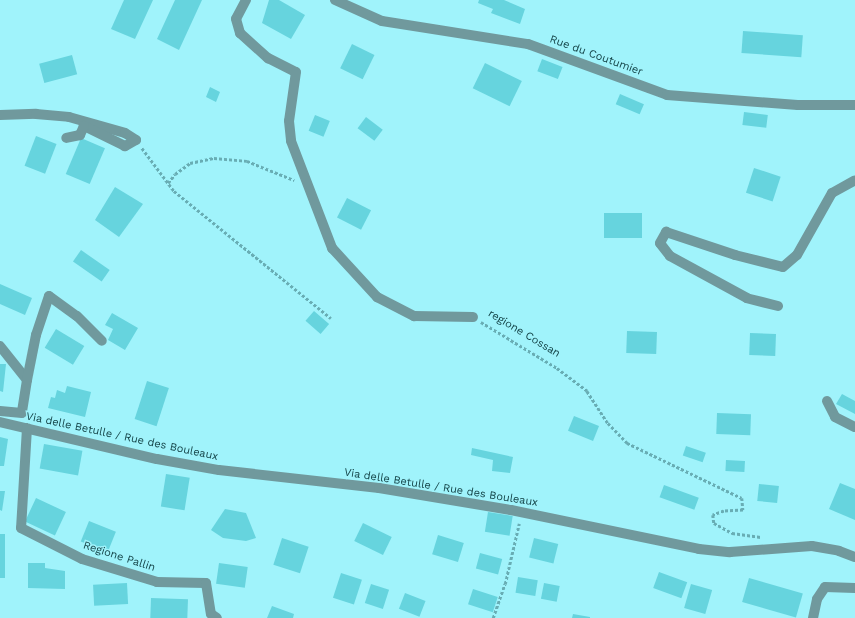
<!DOCTYPE html>
<style>
body{margin:0}
#map{position:relative;width:855px;height:618px;overflow:hidden;background:#a0f3fb;font-family:"Work Sans",sans-serif}
div>[style]{position:absolute}
[style*='--x']{left:calc(var(--x)*1px);top:calc(var(--y)*1px);width:calc(var(--w)*1px);rotate:calc(var(--a)*1deg)}
.building>*{inset:0;background:#66d4de;transform-origin:0 0}
.path>*{height:2.5px;margin-top:-1.25px;transform-origin:0;background:repeating-linear-gradient(90deg,#68adb4 0 3px,transparent 0 5px)}
.minor>*{height:10px;margin:-5px;padding:0 5px;transform-origin:5px;border-radius:5px;background:#70999d}
span{translate:-50% -50%;white-space:nowrap;text-align:center;line-height:1.15;-webkit-text-stroke:3px #a0f3fb;paint-order:stroke}
.street-label{font-size:11px;color:#144448}
</style>
<div id="map">
<div class="building">
<div style="clip-path:polygon(124px 0,153px 0,135px 39px,111px 29px)"></div>
<div style="clip-path:polygon(175px 0,202px 0,179px 50px,157px 39px)"></div>
<div style="clip-path:polygon(269px 0,279px 0,305px 15px,291px 39px,262px 23px)"></div>
<div style="clip-path:polygon(479px 0,504px 0,525px 9px,520px 24px,491px 13px,493px 9px,478px 3px)"></div>
<div style="left:743px;top:31px;width:60px;height:22px;rotate:4deg"></div>
<div style="left:352px;top:44px;width:25px;height:27px;rotate:26deg"></div>
<div style="left:72px;top:55px;width:20px;height:34px;rotate:75deg"></div>
<div style="left:542px;top:59px;width:22px;height:13px;rotate:21deg"></div>
<div style="left:485px;top:63px;width:41px;height:28px;rotate:26deg"></div>
<div style="clip-path:polygon(210px 87px,220px 92px,216px 102px,206px 97px)"></div>
<div style="left:620px;top:94px;width:26px;height:11px;rotate:23deg"></div>
<div style="left:744px;top:112px;width:24px;height:13px;rotate:7deg"></div>
<div style="left:315px;top:115px;width:16px;height:17px;rotate:22deg"></div>
<div style="left:366px;top:117px;width:21px;height:14px;rotate:37deg"></div>
<div style="left:36px;top:136px;width:22px;height:32px;rotate:21deg"></div>
<div style="left:81px;top:138px;width:26px;height:39px;rotate:23deg"></div>
<div style="left:754px;top:168px;width:28px;height:26px;rotate:18deg"></div>
<div style="clip-path:polygon(115px 187px,143px 204px,119px 237px,95px 220px)"></div>
<div style="left:347px;top:198px;width:27px;height:22px;rotate:27deg"></div>
<div style="left:604px;top:213px;width:38px;height:25px"></div>
<div style="left:81px;top:250px;width:35px;height:14px;rotate:35deg"></div>
<div style="clip-path:polygon(0 284px,32px 298px,25px 315px,0 304px)"></div>
<div style="left:314px;top:311px;width:20px;height:13px;rotate:41deg"></div>
<div style="clip-path:polygon(112px 313px,138px 328px,125px 350px,108px 340px,113px 329px,105px 325px)"></div>
<div style="left:56px;top:329px;width:33px;height:22px;rotate:31deg"></div>
<div style="left:627px;top:331px;width:30px;height:22px;rotate:2deg"></div>
<div style="left:750px;top:333px;width:26px;height:22px;rotate:2deg"></div>
<div style="clip-path:polygon(0 364px,6px 364px,3px 392px,0 391px)"></div>
<div style="left:147px;top:381px;width:23px;height:40px;rotate:18deg"></div>
<div style="clip-path:polygon(67px 386px,91px 392px,85px 417px,48px 408px,51px 397px,55px 398px,57px 390px,65px 393px)"></div>
<div style="clip-path:polygon(842px 394px,855px 401px,855px 414px,836px 404px)"></div>
<div style="left:717px;top:413px;width:34px;height:21px;rotate:2deg"></div>
<div style="left:574px;top:416px;width:27px;height:16px;rotate:22deg"></div>
<div style="clip-path:polygon(0 437px,8px 439px,4px 466px,0 466px)"></div>
<div style="left:44px;top:444px;width:39px;height:25px;rotate:10deg"></div>
<div style="left:686px;top:446px;width:21px;height:10px;rotate:19deg"></div>
<div style="clip-path:polygon(472px 448px,513px 457px,510px 473px,492px 471px,493px 460px,471px 455px)"></div>
<div style="left:726px;top:460px;width:19px;height:11px;rotate:3deg"></div>
<div style="left:166px;top:474px;width:24px;height:33px;rotate:9deg"></div>
<div style="clip-path:polygon(840px 483px,855px 489px,855px 520px,829px 509px)"></div>
<div style="left:759px;top:484px;width:20px;height:17px;rotate:6deg"></div>
<div style="left:664px;top:485px;width:37px;height:13px;rotate:20deg"></div>
<div style="clip-path:polygon(0 491px,5px 491px,2px 511px,0 510px)"></div>
<div style="left:36px;top:498px;width:33px;height:26px;rotate:25deg"></div>
<div style="clip-path:polygon(225px 509px,246px 513px,256px 538px,246px 541px,223px 538px,211px 530px)"></div>
<div style="left:488px;top:512px;width:25px;height:20px;rotate:9deg"></div>
<div style="left:89px;top:521px;width:29px;height:22px;rotate:22deg"></div>
<div style="left:363px;top:523px;width:32px;height:20px;rotate:26deg"></div>
<div style="left:0;top:534px;width:5px;height:44px"></div>
<div style="left:438px;top:535px;width:27px;height:20px;rotate:17deg"></div>
<div style="left:282px;top:538px;width:28px;height:28px;rotate:18deg"></div>
<div style="left:534px;top:538px;width:25px;height:20px;rotate:14deg"></div>
<div style="left:480px;top:553px;width:23px;height:16px;rotate:15deg"></div>
<div style="clip-path:polygon(28px 563px,45px 563px,45px 568px,65px 571px,65px 589px,28px 588px)"></div>
<div style="left:219px;top:563px;width:29px;height:21px;rotate:8deg"></div>
<div style="left:659px;top:572px;width:30px;height:17px;rotate:20deg"></div>
<div style="left:341px;top:573px;width:22px;height:26px;rotate:18deg"></div>
<div style="left:518px;top:577px;width:20px;height:16px;rotate:9deg"></div>
<div style="left:749px;top:578px;width:56px;height:25px;rotate:16deg"></div>
<div style="left:127px;top:583px;width:21px;height:34px;rotate:87deg"></div>
<div style="left:544px;top:583px;width:16px;height:16px;rotate:11deg"></div>
<div style="left:371px;top:584px;width:19px;height:20px;rotate:18deg"></div>
<div style="left:691px;top:584px;width:22px;height:25px;rotate:16deg"></div>
<div style="left:473px;top:589px;width:26px;height:16px;rotate:18deg"></div>
<div style="left:405px;top:593px;width:22px;height:17px;rotate:21deg"></div>
<div style="left:151px;top:598px;width:37px;height:20px;rotate:2deg"></div>
<div style="clip-path:polygon(272px 606px,294px 614px,293px 618px,267px 618px)"></div>
<div style="clip-path:polygon(573px 614px,590px 617px,590px 618px,572px 618px)"></div>
</div>
<div class="path">
<div style="--x:142;--y:148;--w:54;--a:53.3"></div>
<div style="--x:174;--y:191;--w:202;--a:39"></div>
<div style="--x:168;--y:183;--w:11;--a:-52"></div>
<div style="--x:175;--y:174;--w:19;--a:-36"></div>
<div style="--x:190;--y:163;--w:25;--a:-12"></div>
<div style="--x:214;--y:158;--w:33;--a:5"></div>
<div style="--x:247;--y:161;--w:51;--a:22"></div>
<div style="--x:481;--y:322;--w:89;--a:31.2"></div>
<div style="--x:557;--y:368;--w:38;--a:37"></div>
<div style="--x:587;--y:391;--w:38;--a:57"></div>
<div style="--x:608;--y:423;--w:28;--a:46"></div>
<div style="--x:627;--y:443;--w:127;--a:25.6"></div>
<div style="--x:742;--y:498;--w:12;--a:85"></div>
<div style="--x:743;--y:510;--w:19;--a:177"></div>
<div style="--x:724;--y:511;--w:12;--a:160"></div>
<div style="--x:713;--y:515;--w:8;--a:83"></div>
<div style="--x:714;--y:523;--w:21;--a:29"></div>
<div style="--x:732;--y:533;--w:29;--a:8"></div>
<div style="--x:493;--y:618;--w:36;--a:-71"></div>
<div style="--x:505;--y:584;--w:62;--a:-76.9"></div>
</div>
<div class="minor">
<div style="--x:246;--y:0;--w:21;--a:118"></div>
<div style="--x:236;--y:19;--w:15;--a:74"></div>
<div style="--x:240;--y:33;--w:38;--a:42"></div>
<div style="--x:268;--y:58;--w:31;--a:27"></div>
<div style="--x:296;--y:72;--w:49;--a:98.1"></div>
<div style="--x:289;--y:121;--w:20;--a:84"></div>
<div style="--x:291;--y:141;--w:115;--a:69"></div>
<div style="--x:332;--y:248;--w:67;--a:47.4"></div>
<div style="--x:377;--y:297;--w:42;--a:27.2"></div>
<div style="--x:414;--y:316;--w:59;--a:1"></div>
<div style="--x:335;--y:0;--w:51;--a:24.1"></div>
<div style="--x:382;--y:21;--w:148;--a:9"></div>
<div style="--x:528;--y:44;--w:148;--a:20.1"></div>
<div style="--x:667;--y:95;--w:131;--a:4.4"></div>
<div style="--x:798;--y:105;--w:57;--a:0"></div>
<div style="--x:0;--y:115;--w:36;--a:-2"></div>
<div style="--x:36;--y:114;--w:33;--a:5"></div>
<div style="--x:69;--y:117;--w:58;--a:15.9"></div>
<div style="--x:125;--y:133;--w:13;--a:32"></div>
<div style="--x:136;--y:140;--w:13;--a:151"></div>
<div style="--x:125;--y:146;--w:46;--a:-154"></div>
<div style="--x:84;--y:126;--w:10;--a:114"></div>
<div style="--x:80;--y:135;--w:14;--a:168"></div>
<div style="--x:778;--y:306;--w:32;--a:-166"></div>
<div style="--x:747;--y:298;--w:88;--a:-151.4"></div>
<div style="--x:670;--y:256;--w:16;--a:-128"></div>
<div style="--x:660;--y:243;--w:13;--a:-61"></div>
<div style="--x:666;--y:232;--w:73;--a:18.4"></div>
<div style="--x:735;--y:255;--w:49;--a:14"></div>
<div style="--x:783;--y:267;--w:18;--a:-41"></div>
<div style="--x:797;--y:255;--w:71;--a:-60.6"></div>
<div style="--x:832;--y:193;--w:26;--a:-29"></div>
<div style="--x:0;--y:346;--w:43;--a:51.5"></div>
<div style="--x:27;--y:380;--w:33;--a:99"></div>
<div style="--x:22;--y:413;--w:22;--a:-175"></div>
<div style="--x:27;--y:380;--w:46;--a:-78.7"></div>
<div style="--x:36;--y:335;--w:41;--a:-71.6"></div>
<div style="--x:49;--y:296;--w:34;--a:36"></div>
<div style="--x:77;--y:316;--w:35;--a:45"></div>
<div style="--x:827;--y:401;--w:18;--a:63"></div>
<div style="--x:835;--y:417;--w:22;--a:27"></div>
<div style="--x:0;--y:422;--w:161;--a:13.3"></div>
<div style="--x:157;--y:459;--w:63;--a:10.1"></div>
<div style="--x:219;--y:470;--w:161;--a:6.4"></div>
<div style="--x:379;--y:488;--w:134;--a:9.5"></div>
<div style="--x:511;--y:510;--w:192;--a:11.7"></div>
<div style="--x:699;--y:549;--w:31;--a:6"></div>
<div style="--x:730;--y:552;--w:82;--a:-4.2"></div>
<div style="--x:812;--y:546;--w:27;--a:10"></div>
<div style="--x:839;--y:551;--w:17;--a:21"></div>
<div style="--x:27;--y:428;--w:100;--a:93.4"></div>
<div style="--x:21;--y:528;--w:68;--a:26.9"></div>
<div style="--x:82;--y:559;--w:78;--a:17"></div>
<div style="--x:157;--y:582;--w:49;--a:1.2"></div>
<div style="--x:206;--y:583;--w:31;--a:81"></div>
<div style="--x:211;--y:614;--w:7;--a:34"></div>
<div style="--x:813;--y:618;--w:19;--a:-78"></div>
<div style="--x:817;--y:599;--w:14;--a:-56"></div>
<div style="--x:825;--y:587;--w:30;--a:2"></div>
</div>
<div class="street-label">
<span style="left:596px;top:56px;rotate:20deg">Rue du Coutumier</span>
<span style="left:524px;top:334px;rotate:31deg">regione Cossan</span>
<span style="left:122px;top:437px;rotate:12deg">Via delle Betulle / Rue des Bouleaux</span>
<span style="left:441px;top:488px;rotate:9deg">Via delle Betulle / Rue des Bouleaux</span>
<span style="left:119px;top:557px;rotate:18deg">Regione Pallin</span>
</div>
</div>
